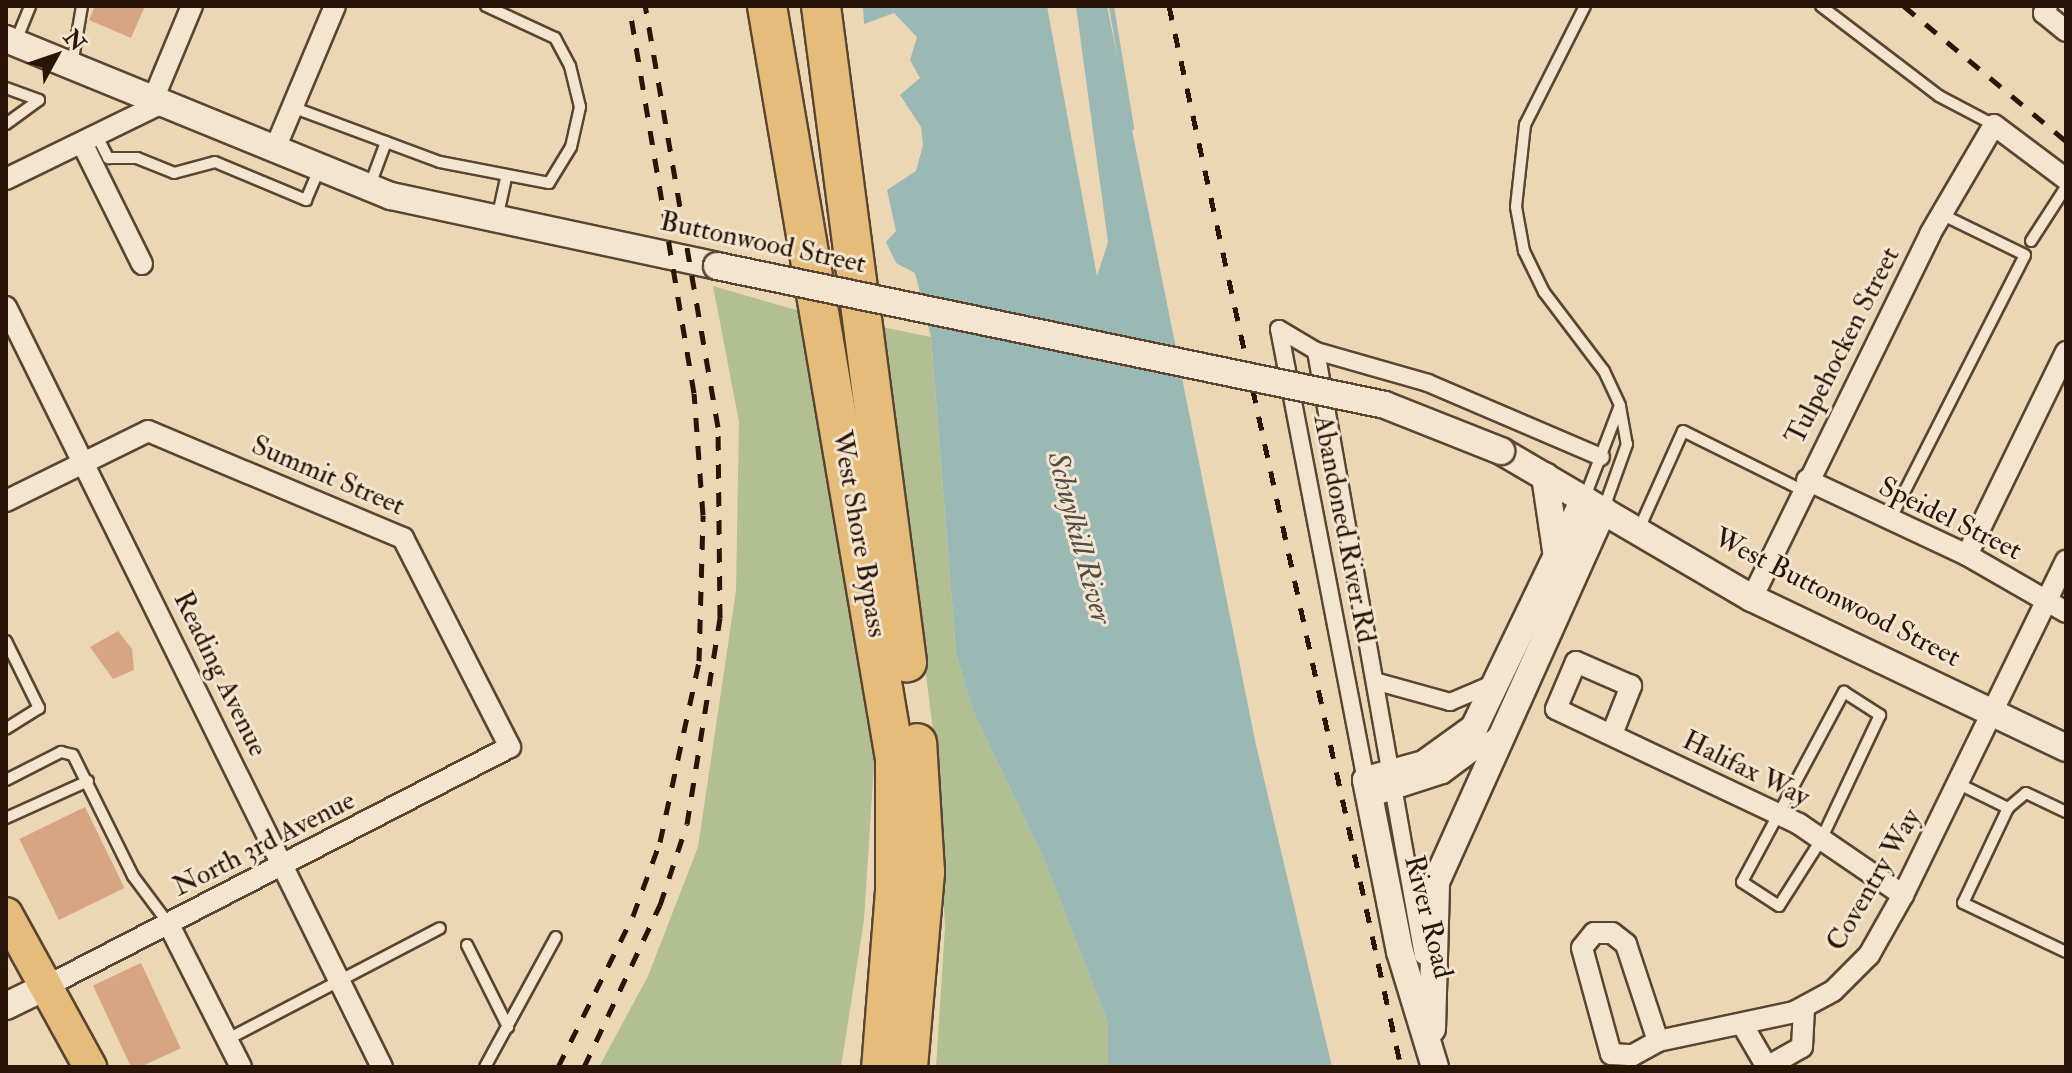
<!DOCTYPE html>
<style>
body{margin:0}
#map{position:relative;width:2072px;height:1073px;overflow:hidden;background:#ecd7b5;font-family:"IM FELL Double Pica",serif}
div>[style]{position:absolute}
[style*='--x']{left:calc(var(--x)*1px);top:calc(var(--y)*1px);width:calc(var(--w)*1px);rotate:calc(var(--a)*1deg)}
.green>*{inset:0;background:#b1bf92}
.water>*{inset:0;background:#9ab8b4}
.stream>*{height:5px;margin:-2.5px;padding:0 2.5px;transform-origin:2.5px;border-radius:2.5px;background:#9ab8b4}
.building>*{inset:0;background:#d7a582;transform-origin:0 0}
.roads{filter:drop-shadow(2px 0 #5a4532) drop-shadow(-2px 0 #5a4532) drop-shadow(0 2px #5a4532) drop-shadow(0 -2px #5a4532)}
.service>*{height:10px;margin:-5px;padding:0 5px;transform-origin:5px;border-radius:5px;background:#f3e5cf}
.pedestrian>*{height:16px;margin:-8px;padding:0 8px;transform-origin:8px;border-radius:8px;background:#f3e5cf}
.minor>*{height:20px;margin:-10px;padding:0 10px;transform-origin:10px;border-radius:10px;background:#f3e5cf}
.tertiary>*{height:26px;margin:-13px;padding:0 13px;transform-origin:13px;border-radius:13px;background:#f3e5cf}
.primary>*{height:32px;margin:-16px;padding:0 16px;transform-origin:16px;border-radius:16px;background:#e6bc7a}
.motorway>*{height:38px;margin:-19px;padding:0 19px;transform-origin:19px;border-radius:19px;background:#e6bc7a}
.rail>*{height:5px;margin-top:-2.5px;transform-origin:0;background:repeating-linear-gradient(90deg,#291407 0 14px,transparent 0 28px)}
.bridges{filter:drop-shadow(2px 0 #5a4532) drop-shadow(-2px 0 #5a4532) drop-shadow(0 2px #5a4532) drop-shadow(0 -2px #5a4532)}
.tertiary-bridge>*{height:26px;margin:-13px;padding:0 13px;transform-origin:13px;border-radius:13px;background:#f3e5cf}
span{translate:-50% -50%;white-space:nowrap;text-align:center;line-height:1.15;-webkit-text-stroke:6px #f3e5cf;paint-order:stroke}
.street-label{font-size:28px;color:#291407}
.water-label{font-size:30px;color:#514d44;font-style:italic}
.frame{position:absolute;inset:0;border:8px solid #291407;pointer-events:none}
.north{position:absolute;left:16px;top:16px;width:80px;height:80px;-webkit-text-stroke:6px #f3e5cf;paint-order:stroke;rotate:50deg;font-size:22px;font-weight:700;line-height:32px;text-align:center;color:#291407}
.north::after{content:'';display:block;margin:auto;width:28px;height:36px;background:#291407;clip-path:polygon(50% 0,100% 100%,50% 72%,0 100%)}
</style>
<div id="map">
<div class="green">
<div style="clip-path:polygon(713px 286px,803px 312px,875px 749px,864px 920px,841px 1067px,599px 1067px,648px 976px,698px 847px,736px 591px,739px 422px)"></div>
<div style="clip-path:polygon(882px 327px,931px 337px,956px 653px,973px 711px,1044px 859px,1108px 1023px,1108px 1067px,936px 1067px,945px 927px,936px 754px)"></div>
</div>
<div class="water">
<div style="clip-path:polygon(863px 6px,1047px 6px,1097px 276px,1108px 242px,1076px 6px,1107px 6px,1256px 745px,1332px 1067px,1108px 1067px,1108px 1023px,1044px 859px,973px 711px,956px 653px,931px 337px,915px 273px,896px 263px,886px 242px,896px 231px,887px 190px,916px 171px,923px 145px,921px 127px,900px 95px,920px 78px,910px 60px,917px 37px,894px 13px,864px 24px)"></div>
</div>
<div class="stream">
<div style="--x:1111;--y:6;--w:123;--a:80.6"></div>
</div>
<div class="building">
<div style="clip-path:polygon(95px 6px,145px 6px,131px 38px,89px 20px)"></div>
<div style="clip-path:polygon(118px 631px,132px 649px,134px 670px,113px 679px,90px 647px)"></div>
<div style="left:85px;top:807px;width:90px;height:73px;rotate:64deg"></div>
<div style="left:141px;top:963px;width:94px;height:53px;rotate:65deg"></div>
</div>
<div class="roads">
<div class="service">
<div style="--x:1585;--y:6;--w:133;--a:116.8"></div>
<div style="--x:1525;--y:125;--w:82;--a:96.3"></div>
<div style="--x:1516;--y:207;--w:45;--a:79.7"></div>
<div style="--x:1524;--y:251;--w:46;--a:64"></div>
<div style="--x:1544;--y:292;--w:99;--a:52.8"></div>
<div style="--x:1604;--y:371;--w:38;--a:65"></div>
<div style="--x:1620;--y:406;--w:39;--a:80"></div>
<div style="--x:1627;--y:444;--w:68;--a:109.8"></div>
<div style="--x:1821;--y:6;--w:148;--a:37.3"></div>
<div style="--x:1939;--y:96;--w:62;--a:27.8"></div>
<div style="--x:16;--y:41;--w:38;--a:-68"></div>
<div style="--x:72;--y:65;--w:60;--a:-80.4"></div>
<div style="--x:6;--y:88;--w:35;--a:20"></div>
<div style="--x:39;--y:100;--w:41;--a:144"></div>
<div style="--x:292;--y:107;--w:158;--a:20.4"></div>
<div style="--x:440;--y:162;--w:111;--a:10.9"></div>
<div style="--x:549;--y:183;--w:42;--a:-58.6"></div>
<div style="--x:571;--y:147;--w:41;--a:-77.3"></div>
<div style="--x:580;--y:107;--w:42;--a:-103.7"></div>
<div style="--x:570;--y:66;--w:32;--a:-118"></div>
<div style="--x:555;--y:38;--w:76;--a:-155.1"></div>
<div style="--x:97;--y:136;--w:25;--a:63"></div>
<div style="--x:108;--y:158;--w:29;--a:0"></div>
<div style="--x:137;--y:158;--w:40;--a:22"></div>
<div style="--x:174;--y:173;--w:42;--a:-15"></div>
<div style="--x:215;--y:162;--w:99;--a:22.7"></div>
<div style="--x:306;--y:200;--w:34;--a:-67"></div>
<div style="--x:370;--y:185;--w:46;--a:-69.6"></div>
<div style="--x:497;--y:219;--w:42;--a:-77.6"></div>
<div style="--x:2031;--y:241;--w:64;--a:-57.1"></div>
<div style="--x:1585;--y:497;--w:95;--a:-69.1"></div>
<div style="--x:1890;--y:520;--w:297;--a:-63"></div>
<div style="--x:2025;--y:255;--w:93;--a:-154"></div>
<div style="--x:1639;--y:529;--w:107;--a:-65.8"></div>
<div style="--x:1683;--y:431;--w:133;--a:26.4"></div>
<div style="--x:6;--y:641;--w:75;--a:63.8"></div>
<div style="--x:39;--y:708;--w:39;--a:148"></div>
<div style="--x:1844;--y:692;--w:43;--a:32.6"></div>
<div style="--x:1880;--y:715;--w:138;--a:115.3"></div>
<div style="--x:1821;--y:840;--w:78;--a:122.5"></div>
<div style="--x:1779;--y:906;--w:44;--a:-147"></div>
<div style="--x:1742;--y:882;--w:216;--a:-61.8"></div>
<div style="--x:6;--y:780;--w:62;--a:-27"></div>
<div style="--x:61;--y:752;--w:12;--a:14"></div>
<div style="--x:73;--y:755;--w:135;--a:63.6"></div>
<div style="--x:133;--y:876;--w:59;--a:53.3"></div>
<div style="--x:1959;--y:784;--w:55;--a:26.1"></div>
<div style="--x:2008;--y:808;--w:105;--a:115.3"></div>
<div style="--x:1963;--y:903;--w:114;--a:25.4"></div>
<div style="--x:2008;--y:808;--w:23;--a:-40"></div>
<div style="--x:2026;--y:793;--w:44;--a:25.4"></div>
<div style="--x:6;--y:818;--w:90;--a:-24.3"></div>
<div style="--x:467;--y:945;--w:92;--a:63.4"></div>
<div style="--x:228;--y:1039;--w:239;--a:-27.6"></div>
<div style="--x:485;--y:1067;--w:148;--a:-61.4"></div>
</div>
<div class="pedestrian">
<div style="--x:1279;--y:329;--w:459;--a:79.1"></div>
<div style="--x:1279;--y:329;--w:43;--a:30.7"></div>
<div style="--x:1316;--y:351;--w:116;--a:15.9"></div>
<div style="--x:1428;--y:383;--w:188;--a:23.2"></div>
<div style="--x:1316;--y:351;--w:614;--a:79.97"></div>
<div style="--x:1378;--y:682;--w:75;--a:15.5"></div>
<div style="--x:1450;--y:702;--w:49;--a:-22.9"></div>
<div style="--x:1369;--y:799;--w:78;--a:-18"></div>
<div style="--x:1443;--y:775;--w:67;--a:-36.5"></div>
</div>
<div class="minor">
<div style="--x:2047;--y:6;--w:8;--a:113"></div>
<div style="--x:2044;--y:13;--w:28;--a:39"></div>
<div style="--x:152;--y:102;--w:104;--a:-67.4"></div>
<div style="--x:82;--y:143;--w:135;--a:63.6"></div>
<div style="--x:274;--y:151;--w:157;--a:-67.2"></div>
<div style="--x:6;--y:179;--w:169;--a:-26"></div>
<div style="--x:6;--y:307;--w:848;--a:63.68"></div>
<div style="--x:1807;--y:480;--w:177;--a:25.1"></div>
<div style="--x:1967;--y:555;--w:114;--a:29.9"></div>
<div style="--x:6;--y:501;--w:158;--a:-26.2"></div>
<div style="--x:148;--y:431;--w:277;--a:22.8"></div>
<div style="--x:403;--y:538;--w:235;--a:62.9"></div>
<div style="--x:510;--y:747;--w:526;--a:152.7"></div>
<div style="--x:1967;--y:555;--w:226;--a:-64"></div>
<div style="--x:1752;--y:598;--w:405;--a:-63.9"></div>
<div style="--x:1930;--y:234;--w:126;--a:-59.6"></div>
<div style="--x:1994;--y:125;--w:90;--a:36.9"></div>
<div style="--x:1612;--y:734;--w:52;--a:-68.4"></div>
<div style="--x:1631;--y:686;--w:60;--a:-156.4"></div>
<div style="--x:1576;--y:662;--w:51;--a:113.1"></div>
<div style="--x:1556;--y:709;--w:269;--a:25.3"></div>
<div style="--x:1799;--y:824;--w:126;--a:34.3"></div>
<div style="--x:168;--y:923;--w:161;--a:63.1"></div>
<div style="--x:1742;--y:1024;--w:50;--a:59.8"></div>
<div style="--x:1658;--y:1041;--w:102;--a:-108.3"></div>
<div style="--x:1626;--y:944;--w:18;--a:-142"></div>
<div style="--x:1612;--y:933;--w:18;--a:180"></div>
<div style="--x:1594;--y:933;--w:19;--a:129"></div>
<div style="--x:1582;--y:948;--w:110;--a:74.7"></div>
<div style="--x:1611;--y:1054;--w:22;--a:3"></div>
<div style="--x:1633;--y:1055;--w:29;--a:-29"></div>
<div style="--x:1658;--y:1041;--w:139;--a:-12"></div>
<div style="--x:1794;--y:1012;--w:44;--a:-28.3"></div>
<div style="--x:1833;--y:991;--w:51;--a:-45"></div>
<div style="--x:1869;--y:955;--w:69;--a:-60.5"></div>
<div style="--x:1903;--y:895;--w:372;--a:-64"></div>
<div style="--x:1767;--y:1067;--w:40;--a:-29.7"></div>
<div style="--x:1802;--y:1047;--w:39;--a:-87"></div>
</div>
<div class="tertiary">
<div style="--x:6;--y:39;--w:416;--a:22.2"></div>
<div style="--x:391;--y:196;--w:333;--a:12.1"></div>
<div style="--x:1501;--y:451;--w:291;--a:30.4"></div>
<div style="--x:1752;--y:598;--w:348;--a:25.5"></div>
<div style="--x:1545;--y:476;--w:82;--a:81.6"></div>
<div style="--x:6;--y:1006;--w:41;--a:-25.9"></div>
<div style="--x:1432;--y:1029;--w:147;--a:-88.4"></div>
<div style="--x:1436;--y:882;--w:408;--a:-65.8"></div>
<div style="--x:1435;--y:1067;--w:120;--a:-106.9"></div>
<div style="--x:1400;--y:952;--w:175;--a:-101.2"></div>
<div style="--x:1366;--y:780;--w:60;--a:-15.4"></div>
<div style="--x:1424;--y:764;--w:62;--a:-35.8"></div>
<div style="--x:1474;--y:728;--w:254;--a:-64.3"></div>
</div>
<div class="primary">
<div style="--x:6;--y:914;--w:175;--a:61.2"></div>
</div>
<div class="motorway">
<div style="--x:767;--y:6;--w:764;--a:80.35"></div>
<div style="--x:895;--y:759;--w:132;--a:90"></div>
<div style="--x:895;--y:891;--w:177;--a:94.5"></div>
<div style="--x:821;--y:6;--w:662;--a:82.53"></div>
<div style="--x:908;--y:1067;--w:196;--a:-85"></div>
<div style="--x:925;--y:872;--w:129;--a:-93.5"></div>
</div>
</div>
<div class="rail">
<div style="--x:1169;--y:6;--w:1086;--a:77.67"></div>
<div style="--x:1904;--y:6;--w:211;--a:39.8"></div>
<div style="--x:558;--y:1067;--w:169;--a:-63.6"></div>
<div style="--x:633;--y:916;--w:79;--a:-70"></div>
<div style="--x:660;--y:842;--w:185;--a:-77.8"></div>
<div style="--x:699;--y:661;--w:146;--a:-88.4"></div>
<div style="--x:703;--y:515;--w:122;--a:-94.2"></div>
<div style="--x:694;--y:393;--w:392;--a:-99.5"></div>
<div style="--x:584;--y:1067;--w:179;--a:-64.9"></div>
<div style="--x:660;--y:905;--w:85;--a:-71.6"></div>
<div style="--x:687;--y:824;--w:209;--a:-80.9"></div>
<div style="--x:720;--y:618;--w:191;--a:-90.6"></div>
<div style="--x:718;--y:427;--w:427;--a:-99.8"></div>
</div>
<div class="bridges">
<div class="tertiary-bridge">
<div style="--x:717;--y:266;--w:682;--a:11.75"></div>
<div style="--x:1385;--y:405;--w:125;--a:21.6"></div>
</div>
</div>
<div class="street-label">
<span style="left:763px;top:243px;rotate:12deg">Buttonwood Street</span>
<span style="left:1843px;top:346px;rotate:-63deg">Tulpehocken Street</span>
<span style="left:328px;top:476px;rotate:23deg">Summit Street</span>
<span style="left:1950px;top:519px;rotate:26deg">Speidel Street</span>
<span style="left:1344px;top:529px;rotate:79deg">Abandoned River Rd</span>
<span style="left:859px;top:534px;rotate:80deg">West Shore Bypass</span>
<span style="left:1837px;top:598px;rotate:27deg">West Buttonwood Street</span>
<span style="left:220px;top:674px;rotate:64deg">Reading Avenue</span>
<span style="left:1746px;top:769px;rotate:26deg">Halifax Way</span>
<span style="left:264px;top:844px;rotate:-27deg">North 3rd Avenue</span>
<span style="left:1874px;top:880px;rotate:-60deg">Coventry Way</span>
<span style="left:1428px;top:917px;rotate:76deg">River Road</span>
</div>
<div class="water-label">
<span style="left:1079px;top:538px;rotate:75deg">Schuylkill River</span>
</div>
<div class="frame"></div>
<div class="north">N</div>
</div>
